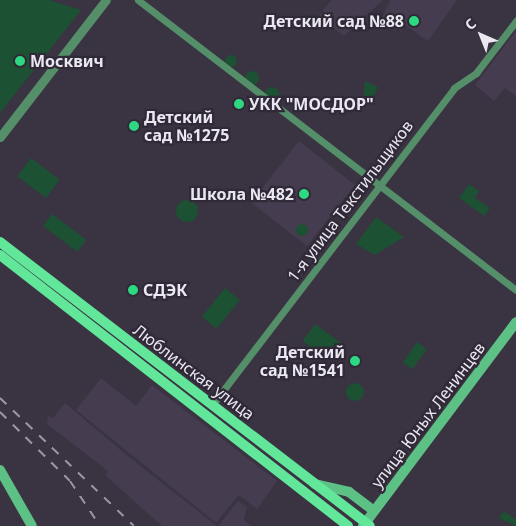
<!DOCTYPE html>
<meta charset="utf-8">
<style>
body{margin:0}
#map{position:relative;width:516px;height:526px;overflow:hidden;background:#3a3342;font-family:"Noto Sans",sans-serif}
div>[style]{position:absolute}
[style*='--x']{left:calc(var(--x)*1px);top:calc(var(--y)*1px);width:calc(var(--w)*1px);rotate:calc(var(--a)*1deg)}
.built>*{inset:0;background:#453c4f;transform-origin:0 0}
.green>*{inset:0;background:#1d5133;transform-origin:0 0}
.round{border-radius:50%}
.minor>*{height:7px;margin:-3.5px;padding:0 3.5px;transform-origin:3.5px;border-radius:3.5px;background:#548f6a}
.tertiary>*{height:9px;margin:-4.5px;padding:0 4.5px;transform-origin:4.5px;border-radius:4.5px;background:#548f6a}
.secondary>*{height:10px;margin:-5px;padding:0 5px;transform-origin:5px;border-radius:5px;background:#5dc085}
.primary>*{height:10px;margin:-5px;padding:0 5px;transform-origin:5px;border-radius:5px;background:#61e69a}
.rail>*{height:2px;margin-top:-1px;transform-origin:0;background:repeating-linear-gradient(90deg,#9b96a1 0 9px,transparent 0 18px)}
.dots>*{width:14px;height:14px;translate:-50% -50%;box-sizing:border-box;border:2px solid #302937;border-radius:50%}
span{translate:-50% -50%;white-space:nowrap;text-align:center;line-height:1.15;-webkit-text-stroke:4.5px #302937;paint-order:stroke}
.poi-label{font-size:16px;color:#ebe7f0;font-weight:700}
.right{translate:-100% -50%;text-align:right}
.left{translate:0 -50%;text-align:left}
.street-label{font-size:16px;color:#ebe7f0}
.north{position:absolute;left:456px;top:10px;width:50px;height:50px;-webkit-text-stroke:4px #302937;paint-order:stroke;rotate:316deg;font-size:14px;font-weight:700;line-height:20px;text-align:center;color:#ebe7f0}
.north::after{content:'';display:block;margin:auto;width:18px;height:22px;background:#ebe7f0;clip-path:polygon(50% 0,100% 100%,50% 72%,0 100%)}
</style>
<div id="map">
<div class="built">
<div style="clip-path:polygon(331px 0,383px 0,344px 36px,318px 17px)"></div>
<div style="clip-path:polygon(390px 0,457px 0,428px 41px,405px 25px,401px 31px,382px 18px)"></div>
<div style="clip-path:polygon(516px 31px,516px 96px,505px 88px,494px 101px,475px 85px)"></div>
<div style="left:299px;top:141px;width:71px;height:78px;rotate:38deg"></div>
<div style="clip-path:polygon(101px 378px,136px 406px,152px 385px,277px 481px,257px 509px,239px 495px,216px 523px,76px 410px)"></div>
<div style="clip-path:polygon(65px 403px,129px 457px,217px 526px,162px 526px,105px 475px,108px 471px,47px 424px,48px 416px,53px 418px)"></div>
<div style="clip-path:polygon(238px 501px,247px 507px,244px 520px,251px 526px,218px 526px)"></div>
</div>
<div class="green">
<div style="clip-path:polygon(0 0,49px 0,81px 10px,0 113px)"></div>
<div class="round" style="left:225px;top:55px;width:12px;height:12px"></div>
<div class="round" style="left:245px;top:71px;width:14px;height:14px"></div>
<div style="clip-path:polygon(365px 81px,378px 87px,370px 104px,363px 102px)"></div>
<div class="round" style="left:265px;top:87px;width:14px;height:14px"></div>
<div style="left:31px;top:158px;width:36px;height:23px;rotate:37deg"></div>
<div style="clip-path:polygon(469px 184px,479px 191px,475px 198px,490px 208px,484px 216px,459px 198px)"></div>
<div class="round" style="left:176px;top:200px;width:22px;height:22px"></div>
<div style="left:52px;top:214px;width:43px;height:15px;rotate:37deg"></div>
<div style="clip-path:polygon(376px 217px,404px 237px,375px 255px,356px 244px)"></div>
<div class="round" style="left:296px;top:224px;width:12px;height:12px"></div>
<div style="left:225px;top:288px;width:19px;height:37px;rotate:39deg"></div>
<div style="left:315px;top:324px;width:32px;height:21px;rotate:36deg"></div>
<div style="left:417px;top:342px;width:12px;height:25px;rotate:35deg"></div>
<div class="round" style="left:346px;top:383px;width:18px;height:18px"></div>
<div style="clip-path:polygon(504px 511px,516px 520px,516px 526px,499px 518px)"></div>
</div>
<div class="minor">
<div style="--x:138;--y:0;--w:476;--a:37.5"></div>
<div style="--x:212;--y:405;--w:399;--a:-52.6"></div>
<div style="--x:454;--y:88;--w:27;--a:-34"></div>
<div style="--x:476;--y:73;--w:66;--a:-52.4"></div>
</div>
<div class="tertiary">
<div style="--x:0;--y:137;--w:173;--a:-52.3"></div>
</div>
<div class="secondary">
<div style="--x:0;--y:470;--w:64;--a:60.3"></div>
<div style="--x:315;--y:484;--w:35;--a:13"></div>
<div style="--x:349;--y:492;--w:31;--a:37"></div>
<div style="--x:363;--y:526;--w:255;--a:-53.1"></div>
</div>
<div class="primary">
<div style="--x:0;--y:242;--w:466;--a:37.5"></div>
<div style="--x:0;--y:255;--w:441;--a:37.9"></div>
</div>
<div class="rail">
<div style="--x:0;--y:398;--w:185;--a:43.7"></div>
<div style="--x:0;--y:412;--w:98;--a:44.6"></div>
<div style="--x:70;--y:481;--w:54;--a:56.3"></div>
</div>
<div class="dots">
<div style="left:414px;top:21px;background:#2ed883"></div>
<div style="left:20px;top:61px;background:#2ed883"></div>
<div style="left:239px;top:104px;background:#2ed883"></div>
<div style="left:134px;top:126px;background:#2ed883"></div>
<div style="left:304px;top:194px;background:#2ed883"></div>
<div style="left:133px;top:290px;background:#2ed883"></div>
<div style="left:355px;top:361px;background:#2ed883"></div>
</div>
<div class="poi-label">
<span class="right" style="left:404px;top:21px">Детский сад №88</span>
<span class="left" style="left:30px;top:61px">Москвич</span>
<span class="left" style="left:249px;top:104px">УКК "МОСДОР"</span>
<span class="left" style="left:144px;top:126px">Детский<br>сад №1275</span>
<span class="right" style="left:294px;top:194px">Школа №482</span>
<span class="left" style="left:143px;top:290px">СДЭК</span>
<span class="right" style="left:345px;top:361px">Детский<br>сад №1541</span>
</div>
<div class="street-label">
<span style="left:350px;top:201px;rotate:-53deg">1-я улица Текстильщиков</span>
<span style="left:194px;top:372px;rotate:37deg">Люблинская улица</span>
<span style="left:428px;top:415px;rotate:-53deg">улица Юных Ленинцев</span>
</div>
<div class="north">С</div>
</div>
